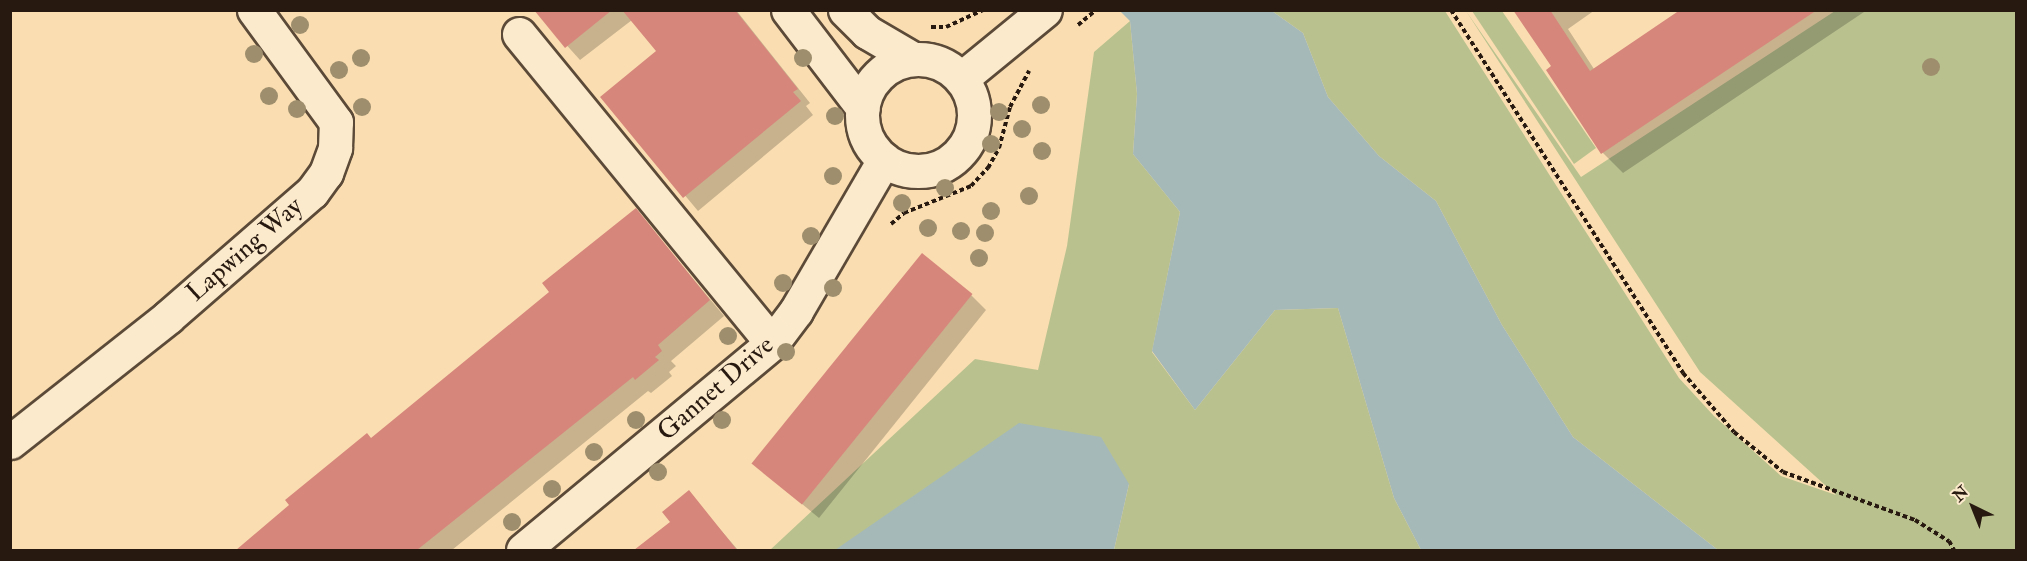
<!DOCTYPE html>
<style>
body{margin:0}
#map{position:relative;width:2027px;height:561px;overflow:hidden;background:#fadeb1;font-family:"IM FELL Double Pica",serif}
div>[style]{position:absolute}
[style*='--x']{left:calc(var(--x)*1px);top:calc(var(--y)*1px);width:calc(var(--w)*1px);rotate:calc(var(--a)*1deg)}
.green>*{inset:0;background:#b9c28f}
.water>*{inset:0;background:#a4b9b8}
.shadow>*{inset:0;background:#0003}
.building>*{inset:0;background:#d6867b;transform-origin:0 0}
.path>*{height:4px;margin-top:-2px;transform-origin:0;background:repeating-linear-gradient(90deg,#27190f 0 4.5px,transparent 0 7.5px)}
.roads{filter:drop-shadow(2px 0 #5c4a38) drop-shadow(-2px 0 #5c4a38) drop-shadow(0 2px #5c4a38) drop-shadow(0 -2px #5c4a38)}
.minor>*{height:33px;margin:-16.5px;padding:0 16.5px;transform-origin:16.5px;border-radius:16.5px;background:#fceacc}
.minor>.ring{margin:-16.5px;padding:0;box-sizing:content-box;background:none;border:33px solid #fceacc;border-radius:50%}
.trees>*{width:18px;height:18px;margin:-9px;border-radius:50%;background:#9e8e6d}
span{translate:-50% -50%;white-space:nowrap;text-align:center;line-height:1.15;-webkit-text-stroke:5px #fceacc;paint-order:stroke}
.street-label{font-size:26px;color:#27190f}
.frame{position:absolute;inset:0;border:12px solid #27190f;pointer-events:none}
.north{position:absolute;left:1943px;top:477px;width:60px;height:60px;-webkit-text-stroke:4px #fceacc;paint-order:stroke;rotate:317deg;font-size:16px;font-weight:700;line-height:24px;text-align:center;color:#27190f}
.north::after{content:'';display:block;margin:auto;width:21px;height:27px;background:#27190f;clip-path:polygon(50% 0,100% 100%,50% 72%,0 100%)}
</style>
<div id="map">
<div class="green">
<div style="clip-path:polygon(1272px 11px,1445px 11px,1679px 378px,1714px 416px,1781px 476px,1836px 495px,1700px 372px,1466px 11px,1581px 177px,1835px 11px,2016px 11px,2016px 550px,1718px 550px,1573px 437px,1502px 325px,1436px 201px,1379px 156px,1328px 97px,1303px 33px)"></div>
<div style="clip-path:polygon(1472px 11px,1502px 11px,1596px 148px,1574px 164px)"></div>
<div style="clip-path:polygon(1130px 21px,1137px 94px,1133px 154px,1180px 212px,1152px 352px,1195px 410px,1275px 310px,1338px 308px,1394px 498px,1421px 550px,1114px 550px,1129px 484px,836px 550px,770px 550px,975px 359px,1038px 370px,1067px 246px,1094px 52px)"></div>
</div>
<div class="water">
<div style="clip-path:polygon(1120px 11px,1272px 11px,1303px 33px,1328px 97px,1379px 156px,1436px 201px,1502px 325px,1573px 437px,1718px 550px,1421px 550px,1394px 498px,1338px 308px,1275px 310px,1195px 410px,1152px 351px,1180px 212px,1133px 154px,1137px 94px,1130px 21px)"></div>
<div style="clip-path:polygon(1019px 423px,1101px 437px,1129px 484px,1114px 550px,835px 550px)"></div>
</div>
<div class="shadow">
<div style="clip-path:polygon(549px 10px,736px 10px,810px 103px,806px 106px,813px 115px,698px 211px,603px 97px,658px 52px,632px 20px,580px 60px,544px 20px)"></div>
<div style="clip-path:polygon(1515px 10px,1595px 10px,1568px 29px,1594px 69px,1683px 10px,1867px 10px,1623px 173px,1603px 153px,1548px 70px,1553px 67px)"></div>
<div style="clip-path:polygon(636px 210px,724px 316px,671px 361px,676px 366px,669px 372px,672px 376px,651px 393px,648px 391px,452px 550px,255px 550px,248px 542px,551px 292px)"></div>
<div style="clip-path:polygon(971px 295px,986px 310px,819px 518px,755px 465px)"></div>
<div style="clip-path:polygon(688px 492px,738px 550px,638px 550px,672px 522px)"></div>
</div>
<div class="building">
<div style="clip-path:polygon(534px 10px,612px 10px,565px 48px)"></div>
<div style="clip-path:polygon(622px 10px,735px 10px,798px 89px,793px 92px,801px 101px,683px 198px,600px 97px,656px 51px)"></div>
<div style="clip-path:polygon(1513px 10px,1550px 10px,1590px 71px,1680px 10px,1817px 10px,1601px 154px,1546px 70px,1551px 66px)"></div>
<div style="clip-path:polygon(636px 208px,710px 300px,658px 345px,662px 351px,655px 357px,659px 360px,635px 380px,633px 377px,417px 550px,236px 550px,289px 505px,285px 500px,367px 433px,371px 438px,549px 292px,542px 283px)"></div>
<div style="left:922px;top:253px;width:65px;height:271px;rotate:39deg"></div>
<div style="clip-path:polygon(689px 490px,737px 550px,634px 550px,670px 522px,662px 512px)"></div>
</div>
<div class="path">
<div style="--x:1451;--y:10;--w:431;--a:57.4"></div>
<div style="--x:1683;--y:373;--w:78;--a:49.2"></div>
<div style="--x:1734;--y:432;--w:63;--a:39.2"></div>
<div style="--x:1783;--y:472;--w:140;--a:20"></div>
<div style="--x:1915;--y:520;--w:40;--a:32"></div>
<div style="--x:1949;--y:541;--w:10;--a:61"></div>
<div style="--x:1078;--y:25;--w:23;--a:-40"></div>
<div style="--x:931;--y:27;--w:15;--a:0"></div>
<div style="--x:946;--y:27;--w:41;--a:-24.7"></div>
<div style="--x:891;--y:224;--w:17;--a:-40"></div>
<div style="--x:904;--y:213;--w:72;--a:-21.9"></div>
<div style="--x:971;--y:186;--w:25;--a:-47"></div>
<div style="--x:988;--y:168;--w:23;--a:-61"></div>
<div style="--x:999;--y:148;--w:42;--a:-75"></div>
<div style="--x:1010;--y:107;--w:41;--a:-62.2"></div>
</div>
<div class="roads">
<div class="minor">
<div style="--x:788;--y:10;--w:123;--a:52.6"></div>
<div style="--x:845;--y:10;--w:31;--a:45"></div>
<div style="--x:867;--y:32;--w:53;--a:30.4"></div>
<div style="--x:519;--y:34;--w:399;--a:50.7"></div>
<div class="ring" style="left:862px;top:59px;width:79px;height:79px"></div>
<div style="--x:962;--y:78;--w:107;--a:-39.3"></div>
<div style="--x:10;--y:442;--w:201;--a:-38.3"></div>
<div style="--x:168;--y:317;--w:191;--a:-41"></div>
<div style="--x:312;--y:192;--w:24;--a:-54"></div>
<div style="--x:326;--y:173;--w:27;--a:-70"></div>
<div style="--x:335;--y:148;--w:26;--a:-88"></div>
<div style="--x:336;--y:122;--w:139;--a:-126.2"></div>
<div style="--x:523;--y:550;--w:324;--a:-39.7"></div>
<div style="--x:772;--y:343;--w:40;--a:-53"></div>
<div style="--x:796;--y:311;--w:175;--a:-59.8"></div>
</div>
</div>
<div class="trees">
<div style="left:300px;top:25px"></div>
<div style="left:254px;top:54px"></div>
<div style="left:361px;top:58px"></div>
<div style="left:803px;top:58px"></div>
<div style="left:1931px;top:67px"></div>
<div style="left:339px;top:70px"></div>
<div style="left:269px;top:96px"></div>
<div style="left:1041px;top:105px"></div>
<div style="left:362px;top:107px"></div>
<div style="left:297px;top:109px"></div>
<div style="left:999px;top:112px"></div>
<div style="left:835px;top:116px"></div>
<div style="left:1022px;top:129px"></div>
<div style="left:991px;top:144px"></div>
<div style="left:1042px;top:151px"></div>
<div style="left:833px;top:176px"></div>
<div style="left:945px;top:188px"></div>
<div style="left:1029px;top:196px"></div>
<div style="left:902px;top:203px"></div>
<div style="left:991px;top:211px"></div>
<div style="left:928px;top:228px"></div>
<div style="left:961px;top:231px"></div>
<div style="left:985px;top:233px"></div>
<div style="left:811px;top:236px"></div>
<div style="left:979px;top:258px"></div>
<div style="left:783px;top:283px"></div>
<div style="left:833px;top:288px"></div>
<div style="left:728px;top:336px"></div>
<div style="left:786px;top:352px"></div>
<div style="left:636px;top:420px"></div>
<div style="left:722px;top:420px"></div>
<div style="left:594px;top:452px"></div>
<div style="left:658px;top:472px"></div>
<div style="left:552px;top:489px"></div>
<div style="left:512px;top:522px"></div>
</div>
<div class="street-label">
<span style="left:245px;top:250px;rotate:-41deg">Lapwing Way</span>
<span style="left:716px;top:389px;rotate:-41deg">Gannet Drive</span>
</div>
<div class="frame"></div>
<div class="north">N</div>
</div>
